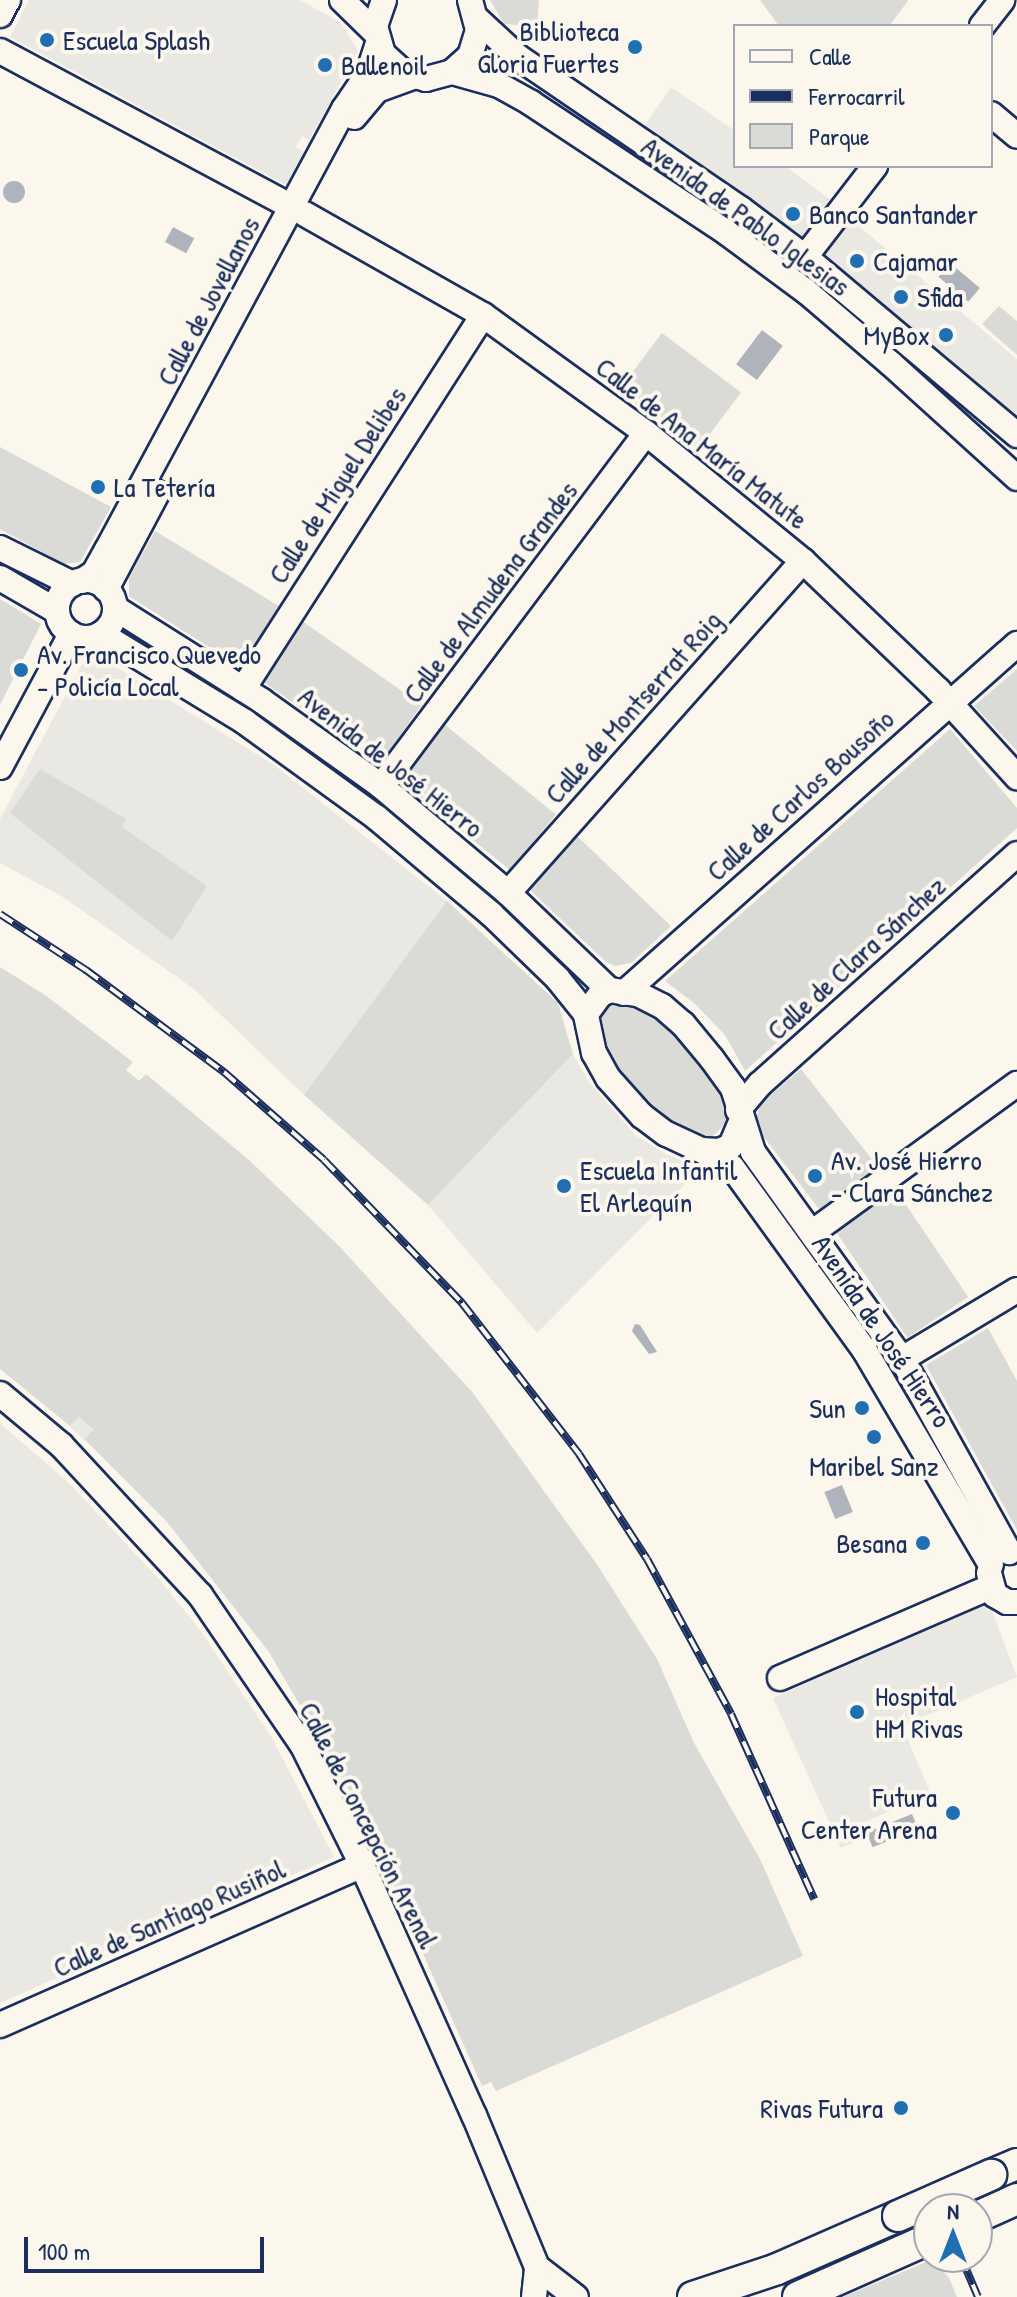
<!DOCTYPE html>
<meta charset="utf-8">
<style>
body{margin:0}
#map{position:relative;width:1017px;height:2297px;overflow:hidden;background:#fbf7ec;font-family:"Patrick Hand",sans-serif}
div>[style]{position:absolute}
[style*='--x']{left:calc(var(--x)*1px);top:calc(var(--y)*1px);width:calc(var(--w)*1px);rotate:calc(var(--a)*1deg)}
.built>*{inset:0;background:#eae8e2;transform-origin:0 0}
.green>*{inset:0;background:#dadad7;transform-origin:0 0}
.water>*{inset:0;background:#afb3bb;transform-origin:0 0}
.round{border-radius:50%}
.roads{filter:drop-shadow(2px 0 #1b2f5e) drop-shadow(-2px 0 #1b2f5e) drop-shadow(0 2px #1b2f5e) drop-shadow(0 -2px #1b2f5e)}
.minor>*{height:24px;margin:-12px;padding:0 12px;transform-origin:12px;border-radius:12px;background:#fbf7ec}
.minor>.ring{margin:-12px;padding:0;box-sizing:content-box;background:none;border:24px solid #fbf7ec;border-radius:50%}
.major>*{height:30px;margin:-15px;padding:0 15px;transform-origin:15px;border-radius:15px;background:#fbf7ec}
.rail>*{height:8px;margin-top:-4px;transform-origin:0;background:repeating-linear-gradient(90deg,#fbf7ec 0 15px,#1b2f5e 0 30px);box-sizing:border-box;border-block:2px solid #1b2f5e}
.bridges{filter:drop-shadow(2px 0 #1b2f5e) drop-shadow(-2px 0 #1b2f5e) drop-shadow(0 2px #1b2f5e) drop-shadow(0 -2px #1b2f5e)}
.major-bridge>*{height:30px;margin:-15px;padding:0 15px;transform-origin:15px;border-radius:15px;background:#fbf7ec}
.dots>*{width:22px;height:22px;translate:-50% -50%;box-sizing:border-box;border:4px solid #fbf7ec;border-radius:50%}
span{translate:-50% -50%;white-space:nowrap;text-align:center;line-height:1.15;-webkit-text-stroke:8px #fbf7ec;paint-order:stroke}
.poi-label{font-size:28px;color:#1b2f5e}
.right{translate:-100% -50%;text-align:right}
.left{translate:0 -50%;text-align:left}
.street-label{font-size:28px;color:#1b2f5e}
.legend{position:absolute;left:733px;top:24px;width:260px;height:144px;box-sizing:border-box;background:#fbf7ec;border:2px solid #a1a7b3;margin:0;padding:10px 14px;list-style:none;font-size:24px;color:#1b2f5e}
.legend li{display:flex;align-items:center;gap:16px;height:40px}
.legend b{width:40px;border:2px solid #a1a7b3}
.north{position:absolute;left:913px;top:2193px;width:80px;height:80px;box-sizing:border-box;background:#fbf7ec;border:2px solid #a1a7b3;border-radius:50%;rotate:0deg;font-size:22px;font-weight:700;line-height:32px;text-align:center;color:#1b2f5e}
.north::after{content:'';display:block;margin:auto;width:28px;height:36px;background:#1f6fb2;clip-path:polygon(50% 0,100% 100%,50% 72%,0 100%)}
.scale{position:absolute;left:24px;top:2237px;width:240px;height:36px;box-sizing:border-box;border:4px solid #1b2f5e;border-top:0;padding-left:10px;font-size:24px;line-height:28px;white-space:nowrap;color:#1b2f5e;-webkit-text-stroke:6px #fbf7ec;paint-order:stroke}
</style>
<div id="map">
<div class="built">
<div style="clip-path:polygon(29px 0,300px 0,340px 22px,358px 51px,309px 140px,302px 136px,296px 147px,304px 152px,286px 185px,10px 37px)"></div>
<div style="clip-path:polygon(671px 87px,735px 131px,735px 166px,785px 166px,862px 223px,860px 227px,1017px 359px,1017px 422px,637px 137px)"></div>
<div style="clip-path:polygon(102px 658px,274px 765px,447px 901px,304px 1095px,194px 989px,63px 897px,0 863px,0 819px,81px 666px,87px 660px)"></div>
<div style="clip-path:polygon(573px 1054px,589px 1082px,635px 1135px,668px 1155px,701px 1168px,537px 1333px,428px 1205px)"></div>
<div style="left:79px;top:1417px;width:20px;height:13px;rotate:45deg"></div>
<div style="clip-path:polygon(0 1423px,71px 1485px,159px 1579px,200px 1630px,272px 1738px,334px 1857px,0 2003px)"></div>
<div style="clip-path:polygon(989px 1603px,1017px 1677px,902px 1726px,931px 1794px,855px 1826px,860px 1840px,841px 1848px,773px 1698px)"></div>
</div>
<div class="green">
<div style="clip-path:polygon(490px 0,539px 0,537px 27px,504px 24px)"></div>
<div style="clip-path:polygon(760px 0,907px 0,908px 1px,889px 26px,779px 26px)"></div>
<div style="clip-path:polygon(999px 306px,1017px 321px,1017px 355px,982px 324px)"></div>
<div style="left:662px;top:333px;width:99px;height:72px;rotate:37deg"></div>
<div style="clip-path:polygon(0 447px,111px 507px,80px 562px,64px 564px,0 529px)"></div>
<div style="clip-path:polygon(155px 531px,279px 606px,240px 667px,129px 596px,129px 578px)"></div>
<div style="clip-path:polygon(0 599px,41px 624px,0 705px)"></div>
<div style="left:302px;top:621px;width:146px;height:72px;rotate:35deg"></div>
<div style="clip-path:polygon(1017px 669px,1017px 751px,974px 706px)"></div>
<div style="left:444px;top:724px;width:144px;height:72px;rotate:39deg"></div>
<div style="clip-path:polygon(950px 729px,1017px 808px,1017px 828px,745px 1071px,725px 1035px,694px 1003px,665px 981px)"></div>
<div style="clip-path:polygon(40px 769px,126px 819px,122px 827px,207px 886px,172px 941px,10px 813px)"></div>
<div style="clip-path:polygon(576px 835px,671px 926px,631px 963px,615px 966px,606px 962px,529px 889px)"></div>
<div style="clip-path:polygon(447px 901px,558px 1003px,573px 1054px,428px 1205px,304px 1095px)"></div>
<div style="clip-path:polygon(0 967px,45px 995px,133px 1062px,126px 1070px,139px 1081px,146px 1074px,249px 1160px,339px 1246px,473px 1393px,596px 1563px,657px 1659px,694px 1743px,760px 1859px,803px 1956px,496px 2091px,491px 2082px,482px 2086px,352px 1795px,269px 1652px,167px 1522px,84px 1439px,93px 1430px,79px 1417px,70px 1426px,0 1369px)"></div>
<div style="clip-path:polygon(629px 1000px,659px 1015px,717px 1080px,729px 1109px,727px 1122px,713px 1136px,705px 1139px,663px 1122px,609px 1062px,597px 1023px,609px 1005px)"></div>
<div style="clip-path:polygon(801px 1069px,878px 1167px,819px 1209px,754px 1124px,761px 1103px)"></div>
<div style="clip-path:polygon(742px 1158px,895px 1364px,994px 1551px,889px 1367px,741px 1165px)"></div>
<div style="left:896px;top:1190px;width:129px;height:73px;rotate:56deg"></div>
<div style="clip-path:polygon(988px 1328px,1017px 1381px,1017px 1530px,926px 1365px)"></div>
<div style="clip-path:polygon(933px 2259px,949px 2278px,957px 2297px,843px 2297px)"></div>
</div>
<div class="water">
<div class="round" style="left:3px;top:181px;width:22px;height:22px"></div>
<div style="left:173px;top:227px;width:24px;height:17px;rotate:28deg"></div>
<div style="left:950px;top:263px;width:39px;height:18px;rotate:40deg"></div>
<div style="left:762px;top:330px;width:26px;height:43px;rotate:37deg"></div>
<div style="clip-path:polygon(635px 1324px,640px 1325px,657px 1352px,649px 1354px,632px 1331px)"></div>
<div style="left:842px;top:1485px;width:29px;height:19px;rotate:68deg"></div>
<div style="left:912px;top:1814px;width:16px;height:49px;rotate:68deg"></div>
</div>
<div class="roads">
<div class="minor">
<div style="--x:342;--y:0;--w:46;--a:44.1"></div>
<div style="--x:384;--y:0;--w:28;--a:109"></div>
<div style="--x:375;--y:26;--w:29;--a:74"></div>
<div style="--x:383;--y:54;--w:28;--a:42"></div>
<div style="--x:404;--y:73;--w:23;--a:15"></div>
<div style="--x:426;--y:79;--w:27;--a:-15"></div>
<div style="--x:452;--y:72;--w:24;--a:-42"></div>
<div style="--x:470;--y:56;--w:27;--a:-73"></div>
<div style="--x:478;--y:30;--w:31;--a:-105"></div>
<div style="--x:0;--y:15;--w:17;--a:-62"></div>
<div style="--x:477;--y:19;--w:56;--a:42.8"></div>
<div style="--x:518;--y:57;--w:270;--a:34.3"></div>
<div style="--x:741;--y:209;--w:80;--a:36.9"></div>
<div style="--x:805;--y:257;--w:277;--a:40"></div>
<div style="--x:982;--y:26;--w:33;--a:-52"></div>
<div style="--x:0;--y:51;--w:331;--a:28.1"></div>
<div style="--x:452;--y:72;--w:49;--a:15.5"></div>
<div style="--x:499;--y:85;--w:37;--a:29"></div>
<div style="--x:531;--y:103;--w:234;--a:33.5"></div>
<div style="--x:726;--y:232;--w:102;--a:36.6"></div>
<div style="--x:808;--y:293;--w:109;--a:40.5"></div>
<div style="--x:891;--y:364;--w:170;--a:42.1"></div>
<div style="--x:991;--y:114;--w:34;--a:40"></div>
<div style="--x:354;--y:117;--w:35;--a:-50"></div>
<div style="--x:377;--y:90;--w:38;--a:-20"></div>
<div style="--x:305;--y:214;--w:205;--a:29.6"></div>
<div style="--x:483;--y:315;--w:201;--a:35.9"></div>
<div style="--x:646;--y:433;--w:203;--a:39.2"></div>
<div style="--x:803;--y:561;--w:187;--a:43.7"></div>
<div style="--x:938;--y:690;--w:118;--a:47.8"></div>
<div style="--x:805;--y:257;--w:115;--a:-52.4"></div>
<div style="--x:0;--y:548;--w:81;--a:26.3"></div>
<div style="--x:0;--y:578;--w:66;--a:30.1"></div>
<div class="ring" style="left:57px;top:580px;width:34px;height:34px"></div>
<div style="--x:82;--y:581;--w:14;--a:-34"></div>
<div style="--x:94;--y:573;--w:26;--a:-61"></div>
<div style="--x:107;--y:550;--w:501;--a:-61.75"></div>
<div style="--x:344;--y:109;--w:42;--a:-55.6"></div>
<div style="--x:368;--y:74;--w:32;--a:-72"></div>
<div style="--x:106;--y:589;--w:109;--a:-62"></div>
<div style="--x:115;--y:608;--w:174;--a:32.3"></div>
<div style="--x:262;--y:701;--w:146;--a:35.5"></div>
<div style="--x:381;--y:786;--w:166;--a:40.1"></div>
<div style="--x:508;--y:893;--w:140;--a:43.8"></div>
<div style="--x:101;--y:634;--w:169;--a:31.4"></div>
<div style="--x:245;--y:722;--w:163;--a:36"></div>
<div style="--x:377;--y:818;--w:149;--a:40.1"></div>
<div style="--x:491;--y:914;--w:93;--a:44.1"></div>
<div style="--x:558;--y:979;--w:45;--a:51.3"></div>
<div style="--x:243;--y:689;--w:444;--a:-57.3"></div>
<div style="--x:0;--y:767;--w:151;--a:-61.9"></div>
<div style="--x:381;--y:786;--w:441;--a:-53.1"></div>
<div style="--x:508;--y:893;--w:444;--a:-48.4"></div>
<div style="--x:624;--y:993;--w:526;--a:-41.61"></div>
<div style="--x:738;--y:1110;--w:34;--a:-50"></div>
<div style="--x:760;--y:1084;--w:345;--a:-41.8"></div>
<div style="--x:741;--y:1122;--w:26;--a:113"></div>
<div style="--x:731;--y:1146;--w:13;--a:157"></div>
<div style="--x:719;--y:1151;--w:18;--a:-177"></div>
<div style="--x:701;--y:1150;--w:38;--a:-155"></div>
<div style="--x:666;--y:1134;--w:30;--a:-143"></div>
<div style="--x:642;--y:1116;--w:51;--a:-131.8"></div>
<div style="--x:608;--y:1078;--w:29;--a:-119"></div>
<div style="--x:594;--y:1053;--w:40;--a:-102"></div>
<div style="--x:586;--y:1014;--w:24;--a:-54"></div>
<div style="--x:600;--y:995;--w:10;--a:-29"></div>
<div style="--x:609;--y:990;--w:29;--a:8"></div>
<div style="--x:638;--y:994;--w:27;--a:27"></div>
<div style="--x:662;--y:1006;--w:28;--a:41"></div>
<div style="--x:683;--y:1024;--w:45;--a:50.4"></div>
<div style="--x:712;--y:1059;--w:36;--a:54"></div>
<div style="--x:733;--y:1088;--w:67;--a:72.6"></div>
<div style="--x:753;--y:1152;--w:255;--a:54.3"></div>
<div style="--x:902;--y:1359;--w:221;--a:61"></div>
<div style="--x:701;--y:1150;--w:35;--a:29"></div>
<div style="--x:732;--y:1167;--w:227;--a:54.1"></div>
<div style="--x:865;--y:1351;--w:248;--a:59.5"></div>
<div style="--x:813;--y:1232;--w:252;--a:-36"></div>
<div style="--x:902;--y:1359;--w:134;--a:-31"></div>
<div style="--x:0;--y:1394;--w:80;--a:39.9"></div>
<div style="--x:61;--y:1445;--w:205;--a:47.2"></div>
<div style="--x:200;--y:1595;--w:183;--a:55.7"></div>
<div style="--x:303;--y:1746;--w:133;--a:63.6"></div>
<div style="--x:362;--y:1865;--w:274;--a:65.9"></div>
<div style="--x:474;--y:2115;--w:165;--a:67.5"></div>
<div style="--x:537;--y:2267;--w:49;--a:37.6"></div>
<div style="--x:989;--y:1573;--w:23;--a:75"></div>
<div style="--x:995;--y:1595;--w:14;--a:30"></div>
<div style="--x:1007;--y:1602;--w:10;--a:0"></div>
<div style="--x:780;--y:1678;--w:229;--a:-23.4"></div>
<div style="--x:0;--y:2025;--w:396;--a:-23.8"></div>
<div style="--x:534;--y:2297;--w:30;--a:-84"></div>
</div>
<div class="major">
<div style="--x:991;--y:2175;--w:28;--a:-23"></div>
<div style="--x:977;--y:2217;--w:44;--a:-24.2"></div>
<div style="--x:693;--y:2297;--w:89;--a:-18.4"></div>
<div style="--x:777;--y:2269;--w:132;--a:-23.7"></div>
<div style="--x:798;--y:2297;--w:143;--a:-23.9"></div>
</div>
</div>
<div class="rail">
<div style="--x:0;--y:914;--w:103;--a:33.1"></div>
<div style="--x:86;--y:970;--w:172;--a:36.5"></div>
<div style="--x:224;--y:1072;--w:133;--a:41.3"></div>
<div style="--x:324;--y:1160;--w:199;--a:46"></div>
<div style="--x:462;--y:1303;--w:191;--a:52.2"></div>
<div style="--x:579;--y:1454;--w:125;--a:57.1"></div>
<div style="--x:647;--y:1559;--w:176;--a:61.5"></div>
<div style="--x:731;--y:1714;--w:203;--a:65.8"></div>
<div style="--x:961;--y:2257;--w:43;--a:67"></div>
</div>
<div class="bridges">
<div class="major-bridge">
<div style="--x:898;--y:2216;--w:102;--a:-23.8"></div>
</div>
</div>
<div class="dots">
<div style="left:47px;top:40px;background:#1f6fb2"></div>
<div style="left:635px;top:47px;background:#1f6fb2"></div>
<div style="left:325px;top:65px;background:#1f6fb2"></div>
<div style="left:793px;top:214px;background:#1f6fb2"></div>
<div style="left:857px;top:261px;background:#1f6fb2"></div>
<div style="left:901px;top:297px;background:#1f6fb2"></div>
<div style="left:946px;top:335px;background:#1f6fb2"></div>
<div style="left:98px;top:487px;background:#1f6fb2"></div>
<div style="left:21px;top:670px;background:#1f6fb2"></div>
<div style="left:815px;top:1176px;background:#1f6fb2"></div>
<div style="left:564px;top:1186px;background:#1f6fb2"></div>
<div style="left:862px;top:1408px;background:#1f6fb2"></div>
<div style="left:874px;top:1437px;background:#1f6fb2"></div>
<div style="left:923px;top:1543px;background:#1f6fb2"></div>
<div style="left:857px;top:1712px;background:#1f6fb2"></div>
<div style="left:953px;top:1813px;background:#1f6fb2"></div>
<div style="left:901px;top:2108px;background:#1f6fb2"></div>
</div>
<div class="poi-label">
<span class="right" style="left:619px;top:47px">Biblioteca<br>Gloria Fuertes</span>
<span class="left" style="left:63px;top:40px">Escuela Splash</span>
<span class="left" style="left:341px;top:65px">Ballenoil</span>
<span class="left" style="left:809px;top:214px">Banco Santander</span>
<span class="left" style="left:873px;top:261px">Cajamar</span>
<span class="left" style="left:917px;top:297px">Sfida</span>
<span class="right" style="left:930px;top:335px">MyBox</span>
<span class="left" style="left:114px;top:487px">La Tetería</span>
<span class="left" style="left:37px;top:670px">Av. Francisco Quevedo<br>- Policía Local</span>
<span class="left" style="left:831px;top:1176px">Av. José Hierro<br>- Clara Sánchez</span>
<span class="left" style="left:580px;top:1186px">Escuela Infantil<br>El Arlequín</span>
<span class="right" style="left:846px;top:1408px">Sun</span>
<span style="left:874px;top:1466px">Maribel Sanz</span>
<span class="right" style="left:907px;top:1543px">Besana</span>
<span class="left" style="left:875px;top:1712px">Hospital<br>HM Rivas</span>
<span class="right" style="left:937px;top:1813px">Futura<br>Center Arena</span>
<span class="right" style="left:883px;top:2108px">Rivas Futura</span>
</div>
<div class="street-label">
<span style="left:746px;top:216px;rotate:36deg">Avenida de Pablo Iglesias</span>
<span style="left:208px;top:301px;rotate:-62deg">Calle de Jovellanos</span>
<span style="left:702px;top:443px;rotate:38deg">Calle de Ana María Matute</span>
<span style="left:337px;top:485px;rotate:-57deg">Calle de Miguel Delibes</span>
<span style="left:490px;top:592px;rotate:-53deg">Calle de Almudena Grandes</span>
<span style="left:633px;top:707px;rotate:-48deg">Calle de Montserrat Roig</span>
<span style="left:391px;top:762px;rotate:38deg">Avenida de José Hierro</span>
<span style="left:800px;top:795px;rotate:-42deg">Calle de Carlos Bousoño</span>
<span style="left:856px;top:958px;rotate:-42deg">Calle de Clara Sánchez</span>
<span style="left:882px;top:1331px;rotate:56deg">Avenida de José Hierro</span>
<span style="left:369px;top:1825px;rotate:63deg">Calle de Concepción Arenal</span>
<span style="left:169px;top:1918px;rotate:-24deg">Calle de Santiago Rusiñol</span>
</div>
<ul class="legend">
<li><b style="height:10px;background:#fbf7ec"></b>Calle</li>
<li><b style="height:10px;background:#1b2f5e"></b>Ferrocarril</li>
<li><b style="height:22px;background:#dadad7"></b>Parque</li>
</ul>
<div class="north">N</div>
<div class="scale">100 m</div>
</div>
